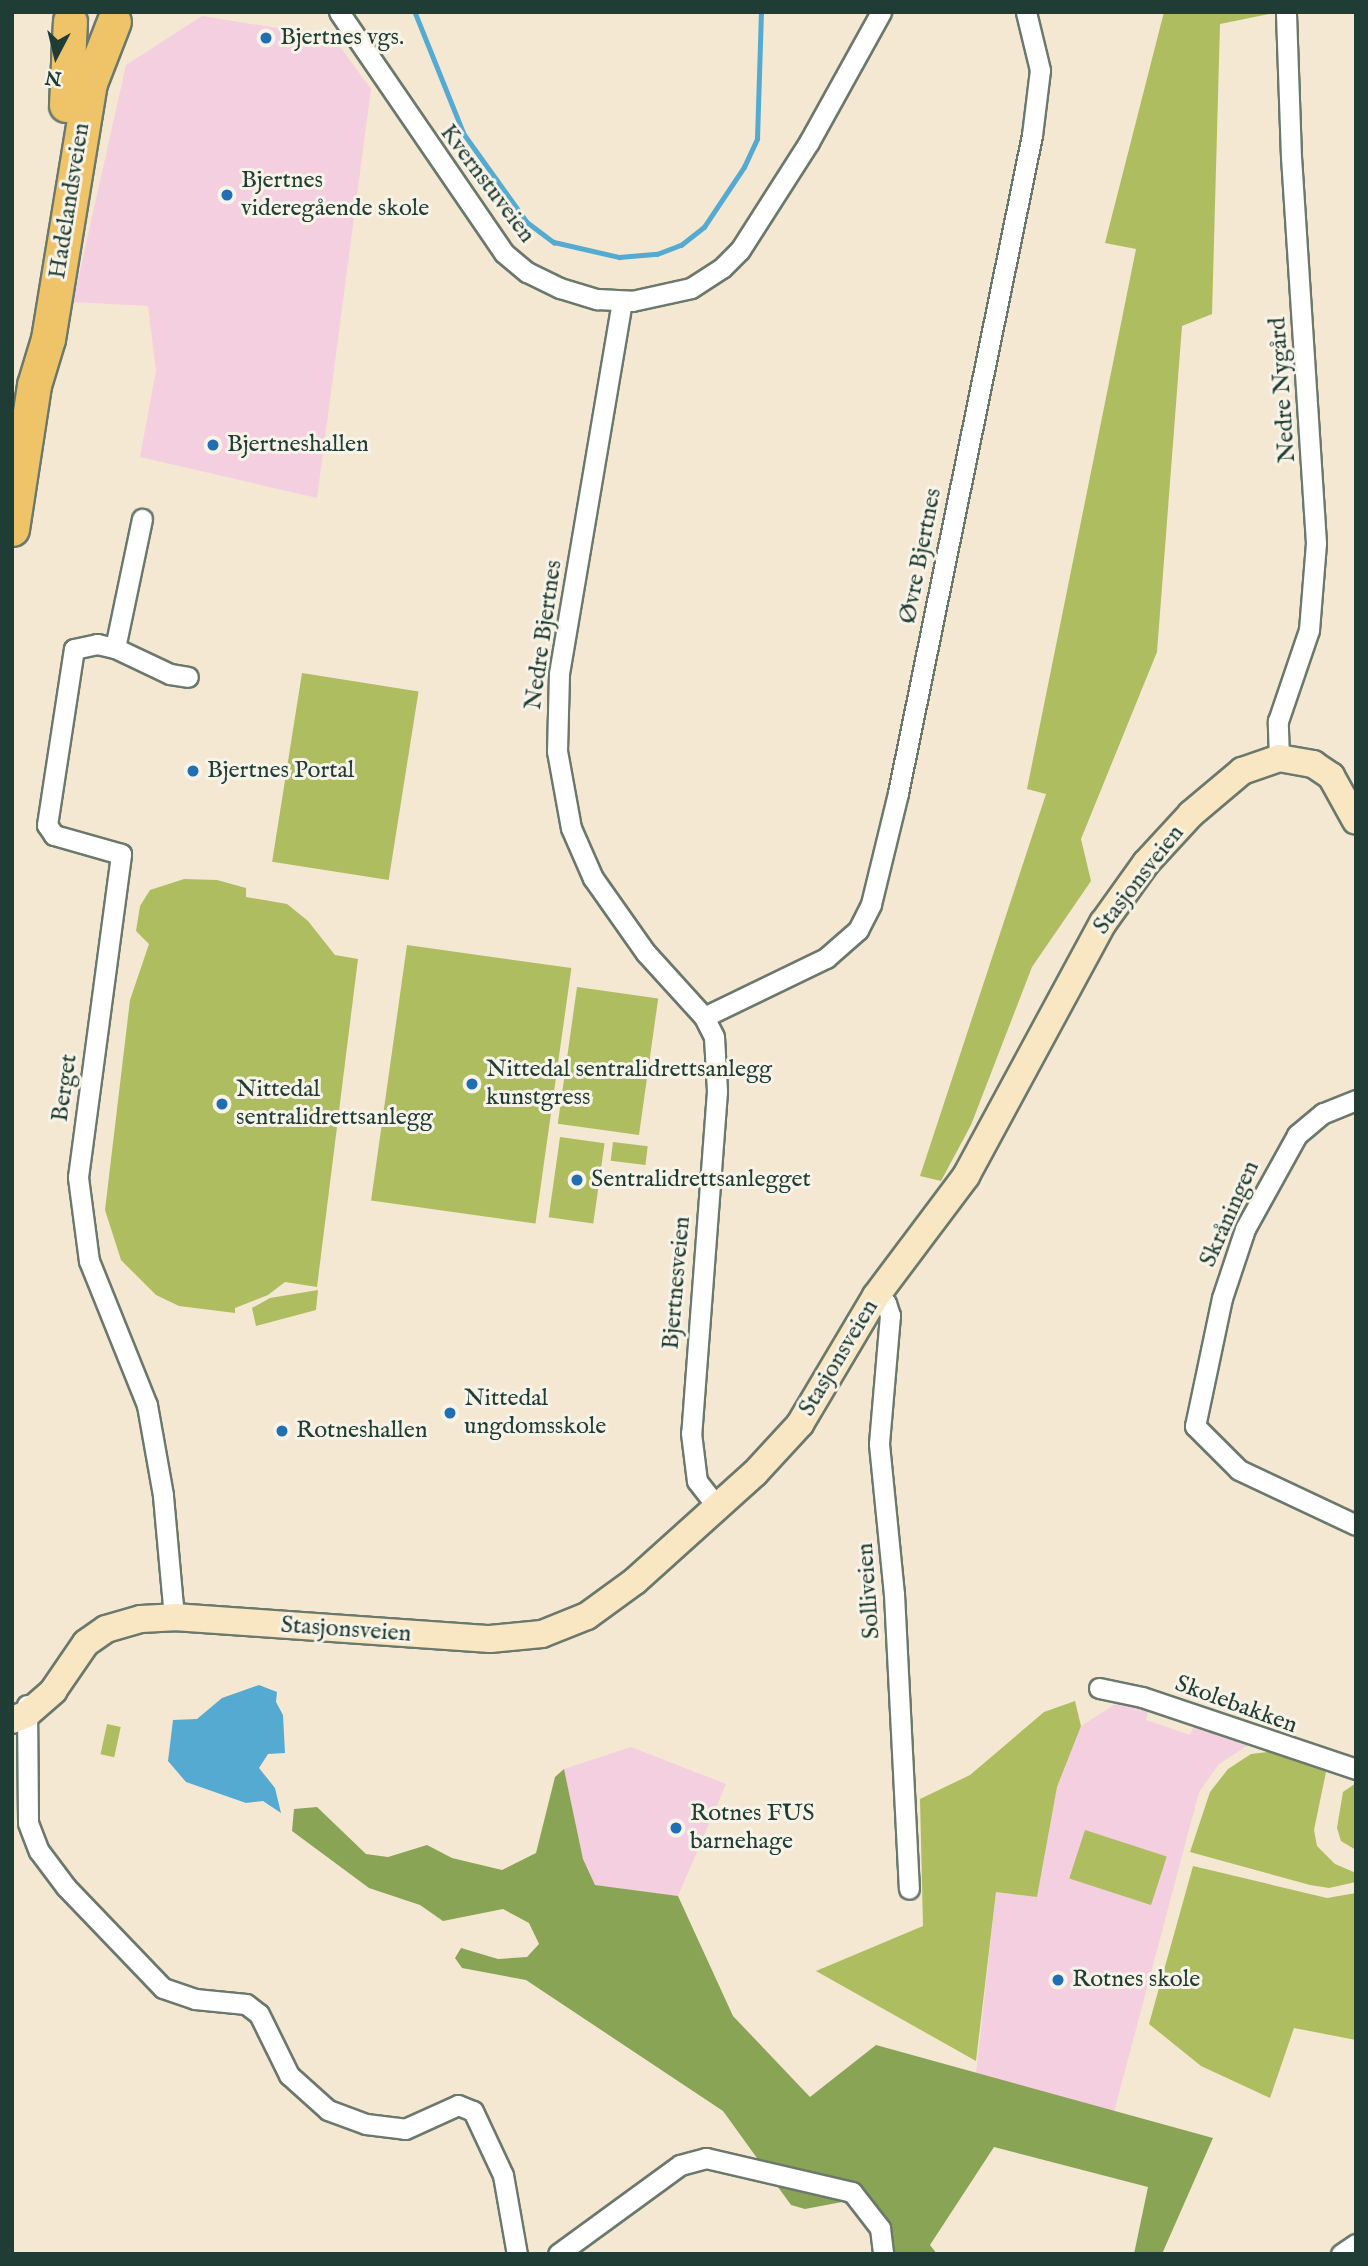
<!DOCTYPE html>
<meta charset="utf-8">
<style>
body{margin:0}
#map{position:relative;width:1368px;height:2266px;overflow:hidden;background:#f4e8d3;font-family:"IM FELL English",serif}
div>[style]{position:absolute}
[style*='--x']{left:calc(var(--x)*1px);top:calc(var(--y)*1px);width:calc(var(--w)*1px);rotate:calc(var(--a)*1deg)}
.built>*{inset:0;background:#f3cfe0}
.green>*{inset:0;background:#aebd60;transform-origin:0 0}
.forest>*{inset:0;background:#8aa456}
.water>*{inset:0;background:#54aad1}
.stream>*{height:4.5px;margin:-2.25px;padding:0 2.25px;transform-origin:2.25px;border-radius:2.25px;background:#54aad1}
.roads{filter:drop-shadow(2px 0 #6a796c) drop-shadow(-2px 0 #6a796c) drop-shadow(0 2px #6a796c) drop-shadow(0 -2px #6a796c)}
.street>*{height:19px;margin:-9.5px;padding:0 9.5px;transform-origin:9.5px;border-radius:9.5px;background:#fff}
.secondary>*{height:26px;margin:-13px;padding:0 13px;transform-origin:13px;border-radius:13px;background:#f9e7c3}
.highway>*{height:33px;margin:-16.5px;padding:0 16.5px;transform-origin:16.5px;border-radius:16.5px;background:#efc469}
.dots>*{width:19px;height:19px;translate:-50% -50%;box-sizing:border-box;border:4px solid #f7f3e8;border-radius:50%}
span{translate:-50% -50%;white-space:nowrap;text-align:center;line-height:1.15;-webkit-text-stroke:6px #f7f3e8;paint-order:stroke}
.poi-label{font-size:24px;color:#1f3d34}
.left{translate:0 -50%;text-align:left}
.street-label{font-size:24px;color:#1f3d34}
.frame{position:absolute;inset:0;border:14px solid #1f3d34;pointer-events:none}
.north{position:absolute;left:21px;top:21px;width:70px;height:70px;-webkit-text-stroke:5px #f7f3e8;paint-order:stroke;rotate:187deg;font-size:19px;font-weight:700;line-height:28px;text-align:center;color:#1f3d34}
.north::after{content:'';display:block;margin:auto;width:24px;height:32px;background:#1f3d34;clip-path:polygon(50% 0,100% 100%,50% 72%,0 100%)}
</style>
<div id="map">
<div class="built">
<div style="clip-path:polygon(202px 16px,333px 37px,371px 89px,317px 498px,140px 457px,156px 371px,148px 306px,73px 302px,126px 65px)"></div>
<div style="clip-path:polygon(1125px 1698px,1150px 1704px,1146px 1720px,1190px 1735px,1196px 1721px,1250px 1744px,1219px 1764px,1199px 1792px,1114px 2112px,976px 2074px,996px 1892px,1037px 1897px,1057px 1787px,1081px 1726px)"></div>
<div style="clip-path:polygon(631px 1747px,726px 1784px,678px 1896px,595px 1885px,583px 1859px,564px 1769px)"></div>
</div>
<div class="green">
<div style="clip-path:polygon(1164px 12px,1269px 14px,1220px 24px,1212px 314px,1182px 326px,1157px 652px,1081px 839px,1091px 881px,1032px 967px,971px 1125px,941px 1181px,920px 1176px,1046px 794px,1027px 789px,1136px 249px,1105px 243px)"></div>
<div style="left:302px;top:673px;width:118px;height:191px;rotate:9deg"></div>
<div style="clip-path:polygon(184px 879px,217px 880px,246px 888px,246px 897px,287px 904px,308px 921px,335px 955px,358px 959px,317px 1287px,285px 1282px,268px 1295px,235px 1308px,235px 1313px,179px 1306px,156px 1295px,121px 1260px,105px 1210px,130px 1000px,149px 944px,136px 931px,140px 906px,150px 890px)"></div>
<div style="left:407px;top:945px;width:166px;height:258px;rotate:8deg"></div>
<div style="left:577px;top:987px;width:82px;height:138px;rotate:8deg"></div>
<div style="left:560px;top:1137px;width:45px;height:81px;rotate:8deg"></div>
<div style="left:613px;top:1142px;width:35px;height:19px;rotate:7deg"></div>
<div style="clip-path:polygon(318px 1290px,316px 1310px,256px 1326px,252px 1308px,270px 1298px)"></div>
<div style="clip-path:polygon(1075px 1701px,1081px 1726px,1057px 1787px,1037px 1897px,996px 1892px,976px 2061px,816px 1971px,923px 1926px,920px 1799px,970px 1775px,1044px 1712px)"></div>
<div style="left:107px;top:1724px;width:14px;height:31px;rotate:12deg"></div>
<div style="clip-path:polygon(1275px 1751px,1326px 1772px,1314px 1830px,1317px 1846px,1335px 1864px,1356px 1873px,1356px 1882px,1329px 1888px,1310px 1885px,1190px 1852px,1210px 1792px,1228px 1769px,1251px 1754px)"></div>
<div style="clip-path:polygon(1356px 1783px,1356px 1850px,1341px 1841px,1337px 1828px,1343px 1792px)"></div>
<div style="left:1085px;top:1830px;width:86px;height:51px;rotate:18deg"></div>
<div style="clip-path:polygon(1193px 1866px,1327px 1898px,1356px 1893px,1356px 2040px,1294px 2028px,1270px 2098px,1201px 2066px,1149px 2024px)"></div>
</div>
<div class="forest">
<div style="clip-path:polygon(564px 1769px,583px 1859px,595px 1885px,678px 1896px,733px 2016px,810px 2097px,876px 2045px,1213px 2138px,1162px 2254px,1134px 2254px,1148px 2187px,994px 2147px,930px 2245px,937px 2254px,881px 2254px,867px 2213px,842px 2202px,805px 2209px,791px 2205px,723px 2111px,526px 1980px,462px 1968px,455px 1958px,461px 1948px,498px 1959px,527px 1957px,539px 1944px,529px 1923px,503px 1909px,443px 1921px,420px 1905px,369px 1888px,292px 1831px,294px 1809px,317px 1807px,366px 1854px,388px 1857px,427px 1845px,452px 1858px,502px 1870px,536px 1853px,555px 1777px)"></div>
</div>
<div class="water">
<div style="clip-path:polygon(259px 1685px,277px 1692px,276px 1702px,283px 1715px,285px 1753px,268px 1754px,259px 1768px,275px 1788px,281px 1813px,263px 1801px,246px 1803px,186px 1782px,168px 1761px,173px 1720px,197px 1719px,222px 1698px)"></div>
</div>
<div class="stream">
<div style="--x:415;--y:12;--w:131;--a:68.1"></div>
<div style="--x:464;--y:134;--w:108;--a:54.4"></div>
<div style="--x:527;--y:222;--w:34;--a:37"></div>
<div style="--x:554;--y:242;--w:67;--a:13"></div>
<div style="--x:619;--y:257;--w:38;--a:-5"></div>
<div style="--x:657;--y:254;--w:26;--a:-21"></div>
<div style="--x:681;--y:245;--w:29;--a:-38"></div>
<div style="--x:704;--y:227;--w:72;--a:-56.3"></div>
<div style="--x:744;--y:167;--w:31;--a:-65"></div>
<div style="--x:757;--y:139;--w:127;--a:-88.2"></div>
</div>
<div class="roads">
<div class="street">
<div style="--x:339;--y:12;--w:292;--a:55.6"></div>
<div style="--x:504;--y:253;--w:30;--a:40"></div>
<div style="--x:527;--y:272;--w:37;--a:26"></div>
<div style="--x:560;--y:288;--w:39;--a:17"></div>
<div style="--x:597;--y:299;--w:35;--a:3"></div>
<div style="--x:632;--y:301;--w:60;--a:-12.4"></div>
<div style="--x:691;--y:288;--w:37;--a:-33"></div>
<div style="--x:722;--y:268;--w:25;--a:-45"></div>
<div style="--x:740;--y:250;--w:128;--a:-57.4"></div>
<div style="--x:809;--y:142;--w:149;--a:-61"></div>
<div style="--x:622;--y:301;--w:378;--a:99.6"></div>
<div style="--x:559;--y:674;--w:77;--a:91.5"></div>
<div style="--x:557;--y:751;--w:78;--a:79.7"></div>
<div style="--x:571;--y:828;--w:55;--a:66.3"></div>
<div style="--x:593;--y:878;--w:92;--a:54.8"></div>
<div style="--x:646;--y:953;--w:86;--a:47.8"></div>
<div style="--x:704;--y:1017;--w:22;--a:63"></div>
<div style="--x:714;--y:1037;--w:54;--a:86.8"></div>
<div style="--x:717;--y:1091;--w:343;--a:94.3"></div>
<div style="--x:691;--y:1433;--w:48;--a:82.9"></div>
<div style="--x:697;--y:1481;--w:33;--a:52"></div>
<div style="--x:115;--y:648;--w:132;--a:-78.2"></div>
<div style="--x:1279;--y:758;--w:37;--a:-92"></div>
<div style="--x:1278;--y:721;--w:96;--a:-71.2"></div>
<div style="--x:1309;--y:630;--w:87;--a:-85.4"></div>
<div style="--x:1316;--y:543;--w:387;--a:-93.7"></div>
<div style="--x:1291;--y:157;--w:145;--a:-92"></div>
<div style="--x:704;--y:1017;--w:136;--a:-25.8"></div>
<div style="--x:826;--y:958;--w:43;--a:-41.2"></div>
<div style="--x:858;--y:930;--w:29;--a:-63"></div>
<div style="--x:871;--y:904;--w:114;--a:-76.3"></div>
<div style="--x:898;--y:793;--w:672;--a:-78.49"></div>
<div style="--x:1032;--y:135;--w:65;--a:-83"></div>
<div style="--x:1040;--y:70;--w:60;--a:-103.6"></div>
<div style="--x:1356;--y:1100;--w:35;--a:158"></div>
<div style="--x:1323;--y:1113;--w:34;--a:140"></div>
<div style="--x:1297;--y:1135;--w:107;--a:119"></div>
<div style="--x:1245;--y:1229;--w:73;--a:108.4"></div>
<div style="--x:1222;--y:1298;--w:131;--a:101.9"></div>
<div style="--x:1195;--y:1426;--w:62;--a:45"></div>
<div style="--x:1239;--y:1470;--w:129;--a:25.2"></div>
<div style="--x:876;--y:1296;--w:12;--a:35"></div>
<div style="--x:886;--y:1303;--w:13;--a:72"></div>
<div style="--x:890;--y:1315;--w:129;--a:94.9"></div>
<div style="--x:879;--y:1444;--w:151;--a:84.3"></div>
<div style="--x:894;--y:1594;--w:295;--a:87.1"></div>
<div style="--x:174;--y:1617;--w:122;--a:-95.2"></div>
<div style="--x:163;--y:1495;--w:91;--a:-100.1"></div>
<div style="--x:147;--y:1405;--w:155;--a:-111.9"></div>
<div style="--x:89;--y:1261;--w:85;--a:-97.5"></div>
<div style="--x:78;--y:1177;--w:326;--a:-82.4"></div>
<div style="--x:121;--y:854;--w:70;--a:-164.2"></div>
<div style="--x:54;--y:835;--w:12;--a:-125"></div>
<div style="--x:47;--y:825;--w:178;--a:-81.3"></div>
<div style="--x:74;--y:649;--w:24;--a:-12"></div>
<div style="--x:97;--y:644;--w:18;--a:13"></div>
<div style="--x:115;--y:648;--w:61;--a:25.3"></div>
<div style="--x:170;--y:674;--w:18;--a:9"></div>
<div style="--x:1099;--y:1688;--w:44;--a:11.8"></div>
<div style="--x:1142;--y:1697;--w:226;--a:18.6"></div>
<div style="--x:27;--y:1705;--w:118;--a:89.5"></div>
<div style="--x:28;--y:1823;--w:30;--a:69"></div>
<div style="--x:39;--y:1851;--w:45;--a:53.1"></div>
<div style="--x:66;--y:1887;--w:140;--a:46.2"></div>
<div style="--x:163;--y:1988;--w:34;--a:19"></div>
<div style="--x:195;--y:1999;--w:51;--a:5.6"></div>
<div style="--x:246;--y:2004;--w:16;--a:38"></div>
<div style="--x:259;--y:2014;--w:68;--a:63.8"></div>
<div style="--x:289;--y:2075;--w:52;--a:41.9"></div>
<div style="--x:328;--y:2110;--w:40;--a:20.2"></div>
<div style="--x:366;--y:2124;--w:39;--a:7"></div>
<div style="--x:405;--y:2129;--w:58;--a:-24.4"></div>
<div style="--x:458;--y:2105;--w:16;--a:22"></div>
<div style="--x:473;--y:2111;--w:71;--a:64.9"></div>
<div style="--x:503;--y:2175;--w:80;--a:80"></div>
<div style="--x:558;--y:2254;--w:151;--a:-36.1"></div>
<div style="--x:680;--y:2165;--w:27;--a:-15"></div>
<div style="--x:706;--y:2158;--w:150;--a:13.1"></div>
<div style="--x:852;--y:2192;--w:46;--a:52.1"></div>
<div style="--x:880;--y:2228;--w:26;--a:83"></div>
<div style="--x:1341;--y:2254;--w:18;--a:-34"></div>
</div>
<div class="secondary">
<div style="--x:12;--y:1720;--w:16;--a:-22"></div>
<div style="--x:27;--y:1714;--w:35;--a:-41"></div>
<div style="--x:53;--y:1691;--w:58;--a:-55.5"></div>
<div style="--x:86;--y:1643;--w:24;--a:-35"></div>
<div style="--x:106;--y:1629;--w:36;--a:-16"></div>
<div style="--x:141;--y:1619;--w:33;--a:-3"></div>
<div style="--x:174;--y:1617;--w:317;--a:4"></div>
<div style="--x:490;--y:1639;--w:52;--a:-5.5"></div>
<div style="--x:542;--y:1634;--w:48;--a:-21.8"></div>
<div style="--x:587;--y:1616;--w:59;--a:-36.1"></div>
<div style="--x:635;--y:1581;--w:161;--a:-42"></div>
<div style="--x:755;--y:1473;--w:67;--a:-47.4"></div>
<div style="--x:800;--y:1424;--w:149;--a:-59.3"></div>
<div style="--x:876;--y:1296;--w:150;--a:-53.1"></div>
<div style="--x:966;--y:1176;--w:288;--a:-61.6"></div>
<div style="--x:1103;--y:923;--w:74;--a:-54.4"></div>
<div style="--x:1146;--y:863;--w:67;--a:-47.4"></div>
<div style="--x:1191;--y:814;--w:67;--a:-40.1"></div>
<div style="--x:1242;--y:771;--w:39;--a:-19"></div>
<div style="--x:1279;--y:758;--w:35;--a:10"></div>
<div style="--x:1313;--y:764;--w:22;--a:34"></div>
<div style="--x:1331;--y:776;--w:51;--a:60.9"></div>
</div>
<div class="highway">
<div style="--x:66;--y:105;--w:84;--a:-87.3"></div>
<div style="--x:12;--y:529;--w:146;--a:-81.3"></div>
<div style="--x:34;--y:385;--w:48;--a:-73.1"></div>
<div style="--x:48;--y:339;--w:259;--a:-80.7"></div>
<div style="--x:90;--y:83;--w:66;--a:-68.8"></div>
</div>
</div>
<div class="dots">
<div style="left:266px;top:38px;background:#1f6fb2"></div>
<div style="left:227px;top:195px;background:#1f6fb2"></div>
<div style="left:213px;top:445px;background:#1f6fb2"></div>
<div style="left:193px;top:771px;background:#1f6fb2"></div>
<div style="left:472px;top:1084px;background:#1f6fb2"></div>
<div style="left:222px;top:1104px;background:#1f6fb2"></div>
<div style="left:577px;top:1180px;background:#1f6fb2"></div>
<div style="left:450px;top:1413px;background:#1f6fb2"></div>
<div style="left:282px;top:1431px;background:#1f6fb2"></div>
<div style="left:676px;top:1828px;background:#1f6fb2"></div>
<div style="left:1058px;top:1980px;background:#1f6fb2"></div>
</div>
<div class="poi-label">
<span class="left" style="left:280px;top:38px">Bjertnes vgs.</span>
<span class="left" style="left:241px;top:195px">Bjertnes<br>videregående skole</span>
<span class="left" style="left:227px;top:445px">Bjertneshallen</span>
<span class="left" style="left:207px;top:771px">Bjertnes Portal</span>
<span class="left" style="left:486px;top:1084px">Nittedal sentralidrettsanlegg<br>kunstgress</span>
<span class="left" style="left:236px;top:1104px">Nittedal<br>sentralidrettsanlegg</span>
<span class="left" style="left:591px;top:1180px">Sentralidrettsanlegget</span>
<span class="left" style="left:464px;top:1413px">Nittedal<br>ungdomsskole</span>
<span class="left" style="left:296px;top:1431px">Rotneshallen</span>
<span class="left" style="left:690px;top:1828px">Rotnes FUS<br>barnehage</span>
<span class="left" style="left:1072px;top:1980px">Rotnes skole</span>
</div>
<div class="street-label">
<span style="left:487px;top:184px;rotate:53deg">Kvernstuveien</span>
<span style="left:70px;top:201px;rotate:-81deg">Hadelandsveien</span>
<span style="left:1283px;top:390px;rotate:-94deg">Nedre Nygård</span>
<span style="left:921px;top:556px;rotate:-79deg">Øvre Bjertnes</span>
<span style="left:544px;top:635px;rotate:-82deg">Nedre Bjertnes</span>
<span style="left:1139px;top:880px;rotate:-52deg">Stasjonsveien</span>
<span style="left:65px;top:1088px;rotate:-82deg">Berget</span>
<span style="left:1230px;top:1214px;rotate:-66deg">Skråningen</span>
<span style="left:677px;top:1283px;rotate:-85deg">Bjertnesveien</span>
<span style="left:839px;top:1358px;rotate:-59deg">Stasjonsveien</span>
<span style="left:869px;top:1591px;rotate:-94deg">Solliveien</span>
<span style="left:346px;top:1630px;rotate:4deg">Stasjonsveien</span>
<span style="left:1236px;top:1705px;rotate:20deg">Skolebakken</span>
</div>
<div class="frame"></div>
<div class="north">N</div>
</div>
